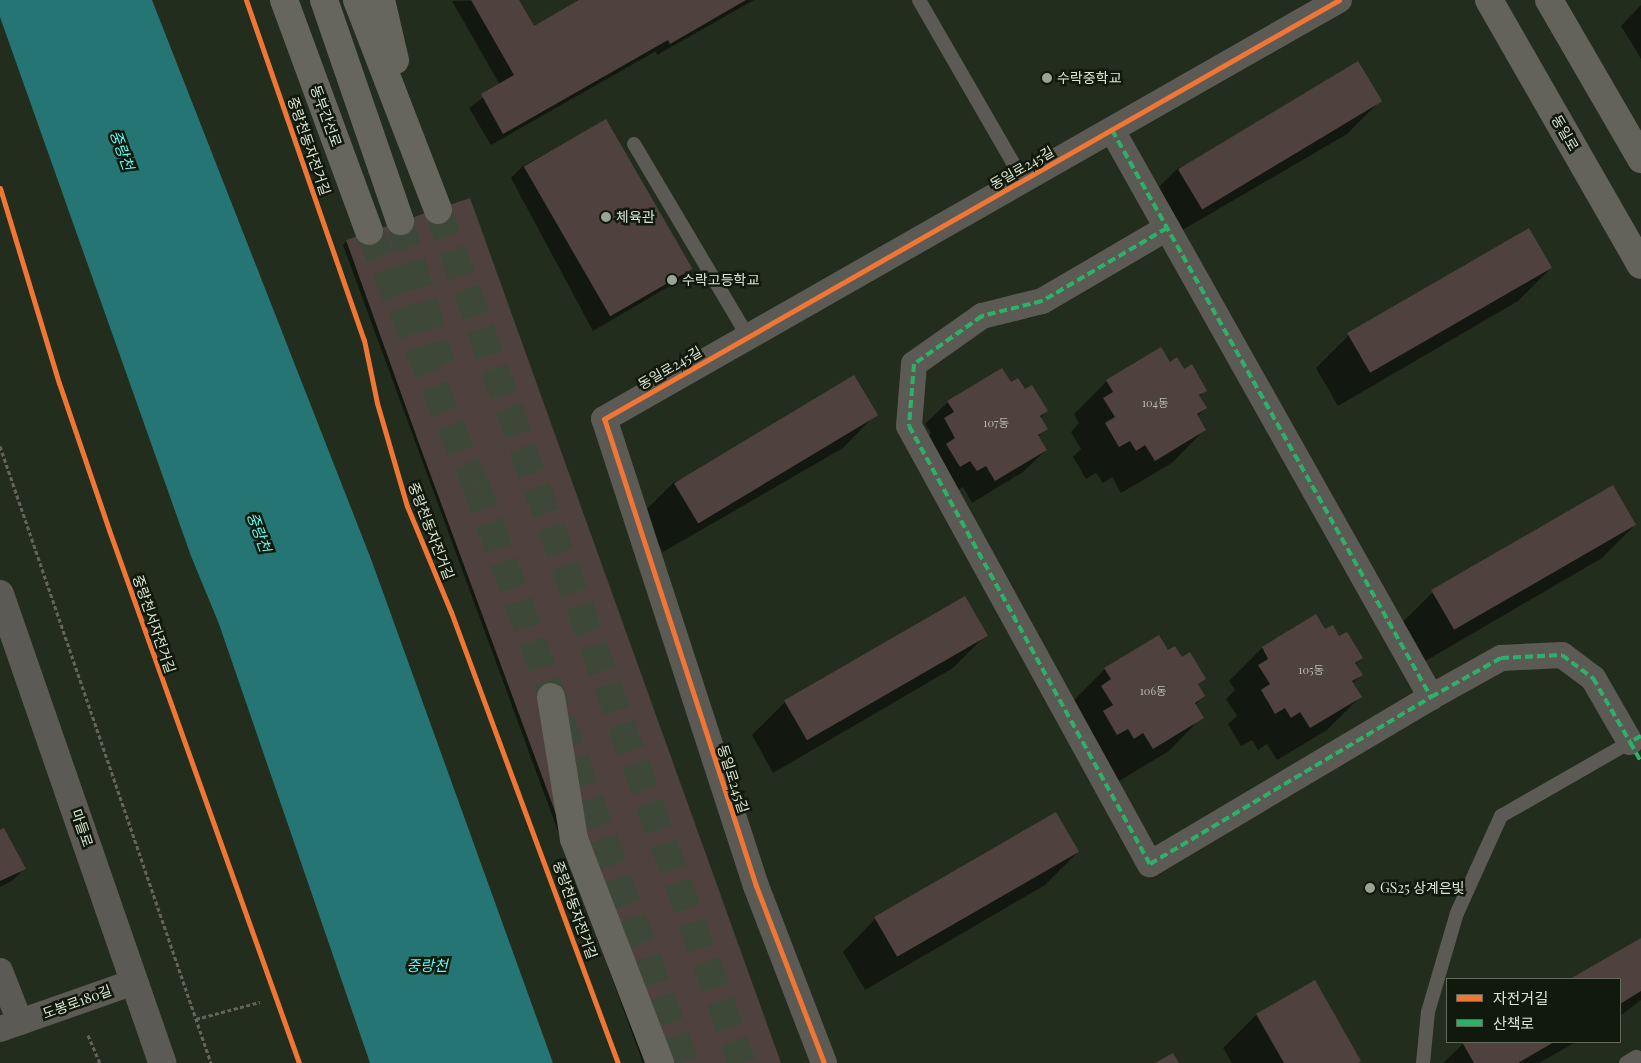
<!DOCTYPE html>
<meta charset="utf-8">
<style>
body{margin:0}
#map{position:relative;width:1641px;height:1063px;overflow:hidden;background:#232d1d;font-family:"Playfair Display","Noto Sans KR",serif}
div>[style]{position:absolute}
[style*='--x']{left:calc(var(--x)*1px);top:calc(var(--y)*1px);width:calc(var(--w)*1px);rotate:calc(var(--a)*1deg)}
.water>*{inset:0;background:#247573}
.shadow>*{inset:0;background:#0007}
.building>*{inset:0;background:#4f423e;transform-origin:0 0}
.trunk-tunnel>*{height:28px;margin-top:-14px;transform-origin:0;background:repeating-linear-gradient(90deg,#3e4838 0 28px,transparent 0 42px)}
.path>*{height:3px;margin-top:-1.5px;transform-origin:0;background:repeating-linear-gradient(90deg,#64645d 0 4px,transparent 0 6.5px)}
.service>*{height:14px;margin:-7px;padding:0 7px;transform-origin:7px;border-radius:7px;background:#5c5a54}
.minor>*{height:26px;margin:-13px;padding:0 13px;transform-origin:13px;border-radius:13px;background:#5c5a54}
.tertiary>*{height:28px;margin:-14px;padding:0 14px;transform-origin:14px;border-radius:14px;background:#5c5a54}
.primary>*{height:28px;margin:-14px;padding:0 14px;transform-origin:14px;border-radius:14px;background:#646359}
.trunk>*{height:28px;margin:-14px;padding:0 14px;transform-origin:14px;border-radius:14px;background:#67665c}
.quiet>*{height:4px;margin-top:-2px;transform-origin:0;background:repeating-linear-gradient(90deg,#2db169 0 8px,transparent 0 12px)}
.cycleway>*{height:5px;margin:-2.5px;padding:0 2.5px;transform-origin:2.5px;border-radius:2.5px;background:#f07635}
.dots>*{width:14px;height:14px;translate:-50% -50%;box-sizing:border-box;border:2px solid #11190c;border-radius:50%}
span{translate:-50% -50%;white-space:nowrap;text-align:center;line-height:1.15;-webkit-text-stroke:5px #11190c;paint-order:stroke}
.number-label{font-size:11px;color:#b6bcad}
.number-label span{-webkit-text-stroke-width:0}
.poi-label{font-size:14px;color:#d9e4d2}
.left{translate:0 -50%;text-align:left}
.street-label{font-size:14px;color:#d9e4d2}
.water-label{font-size:15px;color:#5dfcfb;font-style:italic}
.legend{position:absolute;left:1446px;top:978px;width:175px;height:65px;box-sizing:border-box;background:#11190c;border:1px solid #616a5b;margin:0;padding:6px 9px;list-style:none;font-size:15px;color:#d9e4d2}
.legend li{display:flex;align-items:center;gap:10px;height:25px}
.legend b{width:25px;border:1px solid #616a5b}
</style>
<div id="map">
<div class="water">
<div style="clip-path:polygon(0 0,152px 0,371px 559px,553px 1063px,370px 1063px,219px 624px,191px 556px,0 17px)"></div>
</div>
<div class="shadow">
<div style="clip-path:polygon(518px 0,533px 28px,582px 0,754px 0,657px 55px,656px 51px,491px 145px,469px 108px,500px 85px,452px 1px)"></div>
<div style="clip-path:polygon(1641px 5px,1641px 59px,1621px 26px)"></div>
<div style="clip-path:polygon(1380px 101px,1347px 134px,1167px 239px,1145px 201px,1178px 168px)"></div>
<div style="clip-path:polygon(605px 121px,691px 268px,678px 281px,593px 331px,511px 178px,523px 166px)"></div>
<div style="clip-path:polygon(347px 241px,780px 1063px,643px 1063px,343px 245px)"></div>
<div style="clip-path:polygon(1551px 268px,1518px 301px,1338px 406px,1316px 368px,1349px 335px)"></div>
<div style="clip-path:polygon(1169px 364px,1184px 371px,1206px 390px,1199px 397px,1206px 408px,1197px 416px,1205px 429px,1172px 463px,1121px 493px,1112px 477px,1103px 483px,1096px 473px,1086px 479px,1073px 457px,1081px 449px,1071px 432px,1079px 423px,1074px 414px,1107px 381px)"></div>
<div style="clip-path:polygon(1010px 384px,1024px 391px,1047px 411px,1040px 418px,1046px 428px,1038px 437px,1046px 450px,1023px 472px,972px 503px,963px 487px,954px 493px,922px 442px,931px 433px,925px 424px,948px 402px)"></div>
<div style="clip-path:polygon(876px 414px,843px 448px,663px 552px,641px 515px,674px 482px)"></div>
<div style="clip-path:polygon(1635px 525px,1602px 558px,1422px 663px,1400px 625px,1433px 592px)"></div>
<div style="clip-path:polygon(964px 598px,986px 635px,953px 668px,773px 773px,752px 735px,785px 702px)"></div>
<div style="clip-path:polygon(1316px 616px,1325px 631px,1339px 638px,1362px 658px,1355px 665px,1361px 675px,1352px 684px,1360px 697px,1327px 730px,1277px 760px,1267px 744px,1258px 750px,1252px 740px,1241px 746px,1228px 724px,1237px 716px,1226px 699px,1235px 690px,1229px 681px,1262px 648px)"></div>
<div style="clip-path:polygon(1168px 652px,1204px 679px,1197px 685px,1204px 696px,1195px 705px,1202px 717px,1169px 751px,1119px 781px,1072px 702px,1105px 669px)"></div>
<div style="clip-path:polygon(0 831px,24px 869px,12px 881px,0 887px)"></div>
<div style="clip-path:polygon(1078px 852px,1045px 885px,865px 990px,843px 952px,876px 918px)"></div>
<div style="clip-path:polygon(1641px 939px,1641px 1000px,1620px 1016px,1620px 979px,1573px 979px)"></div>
<div style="clip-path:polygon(1314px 982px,1358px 1063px,1232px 1063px,1223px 1048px,1256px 1015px)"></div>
<div style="clip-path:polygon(1465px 1042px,1576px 1042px,1539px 1063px,1443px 1063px)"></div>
</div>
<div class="building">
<div style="clip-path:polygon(471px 0,519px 0,534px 26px,579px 0,746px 0,670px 44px,668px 40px,503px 134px,481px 94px,514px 75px)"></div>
<div style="left:1358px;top:61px;width:47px;height:210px;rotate:59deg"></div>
<div style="left:606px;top:119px;width:173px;height:95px;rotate:60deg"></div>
<div style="clip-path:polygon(470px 198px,781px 1063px,648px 1063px,421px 449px,346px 240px)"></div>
<div style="left:1529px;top:228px;width:46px;height:210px;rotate:60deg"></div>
<div style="clip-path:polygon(1161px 347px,1170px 362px,1177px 357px,1184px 369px,1192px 364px,1207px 391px,1199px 395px,1207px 408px,1197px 414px,1206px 430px,1155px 461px,1145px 445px,1136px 451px,1130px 441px,1119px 447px,1105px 423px,1115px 417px,1103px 398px,1113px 392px,1106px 380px)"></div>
<div style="clip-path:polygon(1002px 368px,1011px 382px,1018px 378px,1025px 389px,1032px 385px,1048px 411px,1040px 416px,1048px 429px,1038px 435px,1047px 450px,995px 481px,986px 466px,977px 471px,970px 461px,960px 467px,946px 444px,955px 438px,944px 418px,954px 412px,947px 401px)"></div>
<div style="left:854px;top:375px;width:47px;height:210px;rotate:59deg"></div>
<div style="left:1613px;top:485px;width:46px;height:210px;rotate:60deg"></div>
<div style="left:965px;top:596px;width:46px;height:209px;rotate:60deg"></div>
<div style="clip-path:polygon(1316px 614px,1325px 629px,1333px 625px,1339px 636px,1347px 632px,1363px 658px,1355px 663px,1363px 675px,1352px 681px,1362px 697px,1310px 728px,1300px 712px,1291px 718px,1285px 708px,1275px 714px,1261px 690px,1270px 684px,1258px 665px,1268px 659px,1262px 647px)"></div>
<div style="clip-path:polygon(1159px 635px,1168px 650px,1175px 646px,1182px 657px,1190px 652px,1206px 679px,1198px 684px,1205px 696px,1195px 703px,1204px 718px,1153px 749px,1143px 733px,1134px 739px,1128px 729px,1117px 735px,1103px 711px,1113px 705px,1101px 686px,1111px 679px,1104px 668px)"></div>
<div style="left:1056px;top:812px;width:46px;height:210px;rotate:60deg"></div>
<div style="clip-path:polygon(4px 828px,26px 869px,0 881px,0 830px)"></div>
<div style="clip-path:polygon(1641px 938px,1641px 991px,1620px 1004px,1620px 979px,1570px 979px)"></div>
<div style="clip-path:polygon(1315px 980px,1361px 1061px,1358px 1063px,1284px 1063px,1256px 1014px)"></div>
<div style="clip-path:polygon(1462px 1042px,1554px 1042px,1518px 1063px,1474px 1063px)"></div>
<div style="clip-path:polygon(1173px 1053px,1179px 1063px,1155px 1063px)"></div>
</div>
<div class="trunk-tunnel">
<div style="--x:438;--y:210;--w:906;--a:70.38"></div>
<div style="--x:400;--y:221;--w:149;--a:74"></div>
<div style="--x:369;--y:231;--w:273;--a:67.2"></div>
<div style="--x:475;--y:483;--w:617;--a:70.1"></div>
</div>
<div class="path">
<div style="--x:0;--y:446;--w:652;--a:71.12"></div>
<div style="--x:196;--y:1019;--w:66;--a:-14.9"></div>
<div style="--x:88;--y:1035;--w:30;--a:67"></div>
</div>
<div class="service">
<div style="--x:919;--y:0;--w:208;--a:60"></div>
<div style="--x:634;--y:144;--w:224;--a:59.4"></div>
<div style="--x:1423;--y:1063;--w:51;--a:-84.4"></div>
<div style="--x:1428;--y:1012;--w:103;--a:-73.7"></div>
<div style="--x:1457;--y:913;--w:107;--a:-65.6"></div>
<div style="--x:1501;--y:816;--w:149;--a:-29.8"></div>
<div style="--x:1626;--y:1063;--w:12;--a:-31"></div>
<div style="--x:1636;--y:1057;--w:7;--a:63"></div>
</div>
<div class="minor">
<div style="--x:1112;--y:130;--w:651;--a:60.64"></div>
<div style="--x:1431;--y:697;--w:80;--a:-29.1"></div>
<div style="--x:1501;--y:658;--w:61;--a:-2.8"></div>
<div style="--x:1562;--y:655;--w:39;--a:37"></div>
<div style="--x:1593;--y:678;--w:74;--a:60"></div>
<div style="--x:1167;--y:228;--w:145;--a:149.7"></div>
<div style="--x:1042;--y:301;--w:62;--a:166"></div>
<div style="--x:982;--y:316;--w:83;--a:144.8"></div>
<div style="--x:914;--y:364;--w:62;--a:94.6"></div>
<div style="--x:909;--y:426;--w:500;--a:61.2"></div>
<div style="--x:1150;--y:864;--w:327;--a:-30.7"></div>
<div style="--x:0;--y:971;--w:55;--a:68.6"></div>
<div style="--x:0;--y:1029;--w:142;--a:-19.3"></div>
<div style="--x:824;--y:1063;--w:190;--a:-111"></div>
<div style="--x:756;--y:886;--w:491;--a:-108"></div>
<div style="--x:604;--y:419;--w:846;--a:-29.69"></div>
</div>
<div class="tertiary">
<div style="--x:0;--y:594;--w:496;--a:70.9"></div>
</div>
<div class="primary">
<div style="--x:1489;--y:0;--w:305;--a:60.2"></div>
<div style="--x:1549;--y:0;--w:184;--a:59.9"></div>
</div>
<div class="trunk">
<div style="--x:284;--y:0;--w:246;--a:69.8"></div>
<div style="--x:324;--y:0;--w:234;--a:71"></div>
<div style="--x:357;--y:0;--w:225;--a:68.9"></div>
<div style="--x:381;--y:0;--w:62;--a:76.9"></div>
<div style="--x:551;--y:697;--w:144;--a:80.8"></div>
<div style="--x:574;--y:839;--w:240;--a:69"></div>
</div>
<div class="quiet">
<div style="--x:1112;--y:130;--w:651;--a:60.64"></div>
<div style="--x:1431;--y:697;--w:80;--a:-29.1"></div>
<div style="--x:1501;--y:658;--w:61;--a:-2.8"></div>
<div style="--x:1562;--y:655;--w:39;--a:37"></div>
<div style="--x:1593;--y:678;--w:74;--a:60"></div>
<div style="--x:1167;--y:228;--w:145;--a:149.7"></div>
<div style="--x:1042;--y:301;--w:62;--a:166"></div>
<div style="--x:982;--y:316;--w:83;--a:144.8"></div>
<div style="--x:914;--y:364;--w:62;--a:94.6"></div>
<div style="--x:909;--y:426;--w:500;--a:61.2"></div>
<div style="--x:1150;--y:864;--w:327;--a:-30.7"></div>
<div style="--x:1641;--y:736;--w:13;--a:151"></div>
<div style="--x:1630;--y:742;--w:23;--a:61"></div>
</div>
<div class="cycleway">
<div style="--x:246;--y:0;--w:360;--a:70.9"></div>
<div style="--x:364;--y:340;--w:64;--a:78.3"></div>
<div style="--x:377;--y:403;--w:107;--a:73.8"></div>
<div style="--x:407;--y:506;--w:115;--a:67.5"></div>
<div style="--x:451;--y:612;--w:481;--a:69.7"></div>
<div style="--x:0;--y:188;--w:204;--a:73.2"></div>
<div style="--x:59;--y:383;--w:155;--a:71.2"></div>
<div style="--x:109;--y:530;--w:566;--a:70.38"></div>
<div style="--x:824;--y:1063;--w:190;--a:-111"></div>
<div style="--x:756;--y:886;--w:491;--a:-108"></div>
<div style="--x:604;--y:419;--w:846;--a:-29.69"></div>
</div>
<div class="dots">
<div style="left:1047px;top:78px;background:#99a493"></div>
<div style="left:606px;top:217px;background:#99a493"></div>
<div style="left:672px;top:280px;background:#99a493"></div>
<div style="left:1370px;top:888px;background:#99a493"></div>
</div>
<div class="number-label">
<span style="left:1155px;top:403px">104동</span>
<span style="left:996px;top:423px">107동</span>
<span style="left:1311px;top:670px">105동</span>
<span style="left:1153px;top:691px">106동</span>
</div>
<div class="poi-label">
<span class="left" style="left:1057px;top:78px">수락중학교</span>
<span class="left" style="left:616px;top:217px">체육관</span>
<span class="left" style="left:682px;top:280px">수락고등학교</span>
<span class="left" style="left:1380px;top:888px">GS25 상계은빛</span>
</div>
<div class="street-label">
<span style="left:326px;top:116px;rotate:70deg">동부간선로</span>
<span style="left:1565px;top:133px;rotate:60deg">동일로</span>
<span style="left:309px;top:146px;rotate:71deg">중랑천동자전거길</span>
<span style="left:1022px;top:168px;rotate:-30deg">동일로245길</span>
<span style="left:670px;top:368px;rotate:-30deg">동일로245길</span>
<span style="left:431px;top:531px;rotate:69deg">중랑천동자전거길</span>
<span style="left:154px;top:624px;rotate:71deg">중랑천서자전거길</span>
<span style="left:733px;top:779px;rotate:72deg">동일로245길</span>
<span style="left:82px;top:828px;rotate:71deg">마들로</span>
<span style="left:575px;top:910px;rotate:70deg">중랑천동자전거길</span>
<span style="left:77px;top:1002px;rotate:-20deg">도봉로180길</span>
</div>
<div class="water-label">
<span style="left:122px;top:150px;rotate:70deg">중랑천</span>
<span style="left:259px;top:532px;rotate:70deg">중랑천</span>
<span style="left:427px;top:966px">중랑천</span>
</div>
<ul class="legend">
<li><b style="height:6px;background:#f07635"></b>자전거길</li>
<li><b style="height:6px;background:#2db169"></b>산책로</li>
</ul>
</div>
